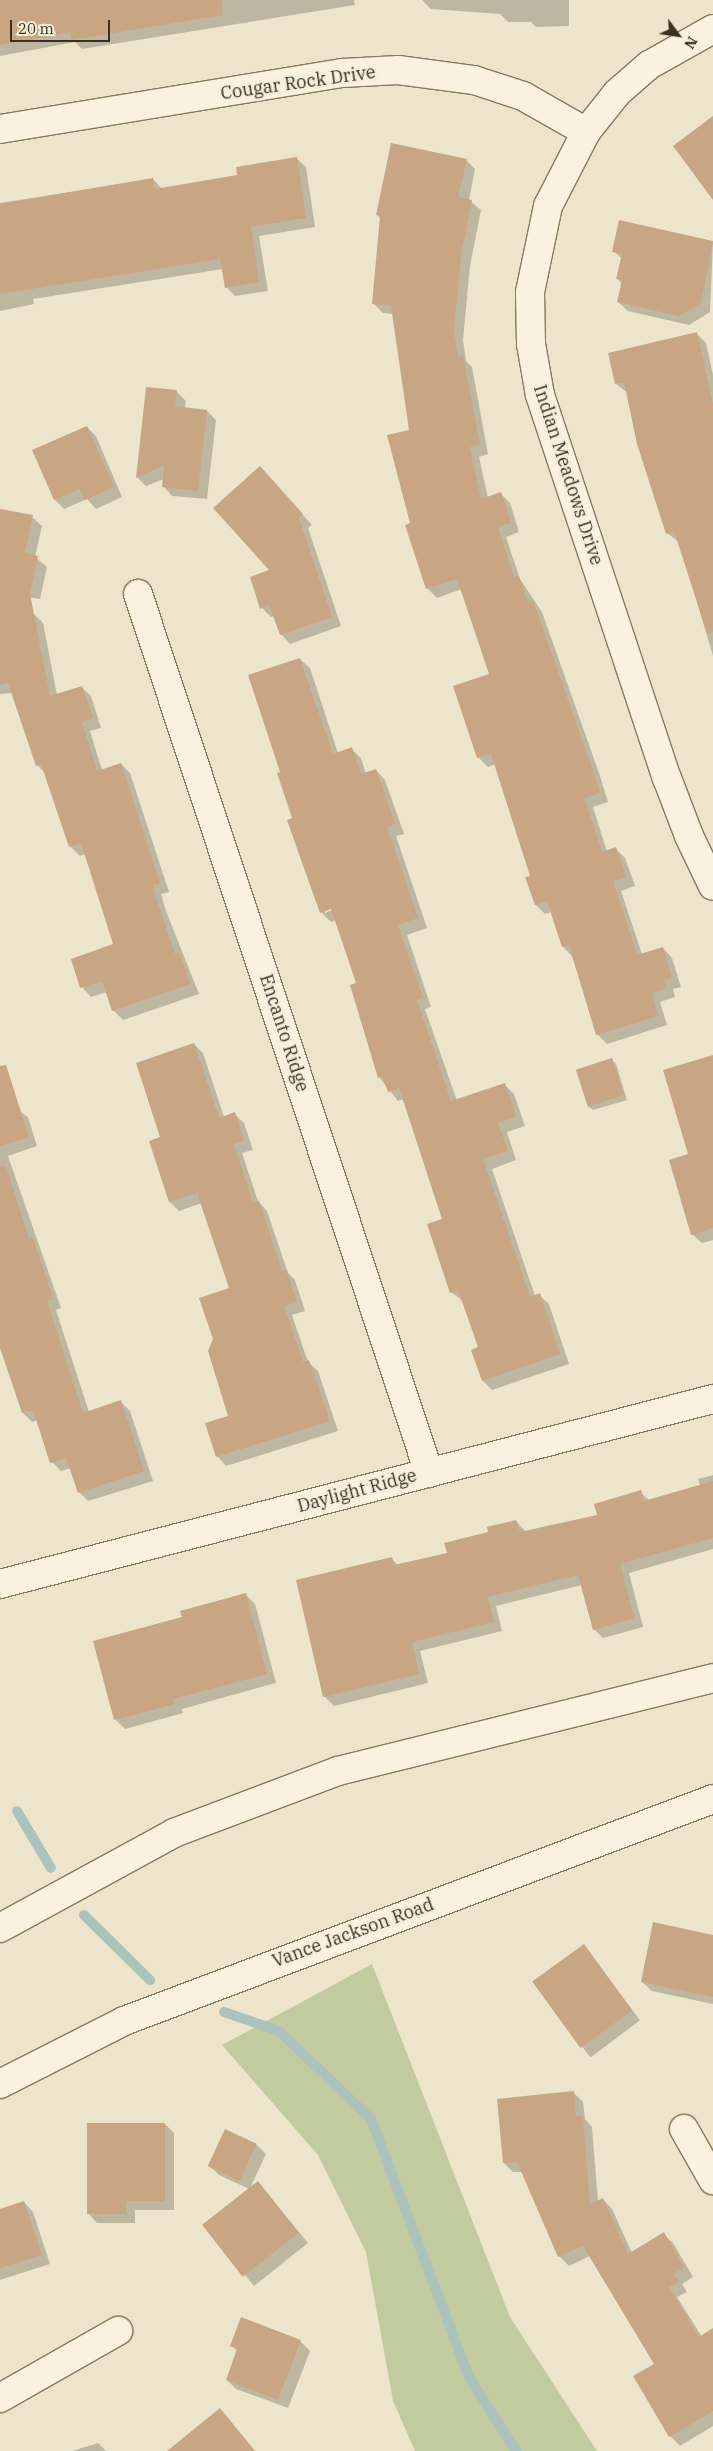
<!DOCTYPE html>
<style>
body{margin:0}
#map{position:relative;width:713px;height:2451px;overflow:hidden;background:#ede5cb;font-family:"IBM Plex Serif",serif}
div>[style]{position:absolute}
[style*='--x']{left:calc(var(--x)*1px);top:calc(var(--y)*1px);width:calc(var(--w)*1px);rotate:calc(var(--a)*1deg)}
.green>*{inset:0;background:#c2cb9f}
.shadow>*{inset:0;background:#0003;transform-origin:0 0}
.stream>*{height:10px;margin:-5px;padding:0 5px;transform-origin:5px;border-radius:5px;background:#abc2bd}
.building>*{inset:0;background:#c8a583;transform-origin:0 0}
.roads{filter:drop-shadow(1px 0 #89795f) drop-shadow(-1px 0 #89795f) drop-shadow(0 1px #89795f) drop-shadow(0 -1px #89795f)}
.minor>*{height:28px;margin:-14px;padding:0 14px;transform-origin:14px;border-radius:14px;background:#f8f2de}
.secondary>*{height:28px;margin:-14px;padding:0 14px;transform-origin:14px;border-radius:14px;background:#f8f2de}
span{translate:-50% -50%;white-space:nowrap;text-align:center;line-height:1.15;-webkit-text-stroke:5px #f4efda;paint-order:stroke}
.street-label{font-size:18px;color:#3a3022}
.north{position:absolute;left:653px;top:10px;width:50px;height:50px;-webkit-text-stroke:4px #f4efda;paint-order:stroke;rotate:121deg;font-size:14px;font-weight:700;line-height:20px;text-align:center;color:#3a3022}
.north::after{content:'';display:block;margin:auto;width:18px;height:22px;background:#3a3022;clip-path:polygon(50% 0,100% 100%,50% 72%,0 100%)}
.scale{position:absolute;left:10px;top:20px;width:100px;height:22px;box-sizing:border-box;border:2px solid #3a3022;border-top:0;padding-left:6px;font-size:15px;line-height:18px;white-space:nowrap;color:#3a3022;-webkit-text-stroke:4px #f4efda;paint-order:stroke}
</style>
<div id="map">
<div class="green">
<div style="clip-path:polygon(372px 1964px,510px 2317px,597px 2451px,415px 2451px,393px 2401px,366px 2252px,318px 2155px,222px 2045px)"></div>
</div>
<div class="shadow">
<div style="clip-path:polygon(0 0,354px 0,355px 5px,82px 49px,75px 42px,0 56px)"></div>
<div style="clip-path:polygon(422px 0,569px 0,569px 26px,536px 27px,531px 22px,508px 22px,500px 14px,431px 9px)"></div>
<div style="clip-path:polygon(296px 158px,306px 167px,315px 227px,259px 236px,268px 291px,235px 296px,226px 287px,223px 269px,33px 299px,34px 304px,0 311px,0 203px,153px 179px,162px 189px,239px 176px)"></div>
<div style="clip-path:polygon(466px 160px,475px 169px,469px 200px,481px 210px,470px 266px,463px 340px,466px 361px,472px 367px,488px 454px,479px 457px,488px 498px,501px 494px,510px 503px,519px 532px,506px 537px,520px 579px,542px 612px,599px 773px,608px 802px,593px 807px,607px 852px,616px 849px,625px 858px,635px 886px,621px 891px,642px 954px,663px 948px,672px 958px,681px 987px,673px 989px,675px 997px,660px 1002px,667px 1025px,607px 1044px,597px 1034px,572px 956px,563px 947px,552px 912px,545px 914px,536px 905px,532px 877px,496px 764px,488px 767px,478px 757px,490px 675px,462px 589px,437px 598px,427px 588px,411px 524px,410px 431px,393px 314px,383px 313px,373px 303px,381px 219px,377px 215px)"></div>
<div style="clip-path:polygon(620px 221px,713px 242px,710px 312px,689px 325px,628px 311px,618px 302px,622px 284px,618px 279px,622px 259px,614px 251px)"></div>
<div style="clip-path:polygon(696px 333px,706px 343px,713px 375px,713px 656px,679px 542px,667px 533px,628px 393px,616px 384px)"></div>
<div style="clip-path:polygon(176px 391px,186px 401px,185px 408px,207px 411px,216px 420px,207px 499px,172px 496px,163px 486px,164px 479px,146px 486px,137px 477px)"></div>
<div style="clip-path:polygon(87px 427px,96px 436px,122px 497px,96px 509px,87px 499px,64px 509px,55px 500px,34px 451px)"></div>
<div style="clip-path:polygon(269px 477px,312px 525px,308px 528px,341px 626px,290px 644px,281px 634px,274px 616px,271px 617px,262px 608px,271px 571px)"></div>
<div style="clip-path:polygon(0 510px,32px 517px,42px 526px,35px 557px,47px 567px,40px 599px,0 592px)"></div>
<div style="clip-path:polygon(34px 614px,43px 623px,57px 695px,81px 687px,91px 696px,101px 728px,90px 731px,102px 770px,121px 764px,130px 773px,169px 892px,161px 894px,166px 911px,199px 994px,123px 1020px,113px 1010px,107px 992px,91px 997px,82px 987px,115px 945px,86px 854px,80px 856px,70px 846px,46px 774px,37px 765px,13px 693px,0 694px,0 621px)"></div>
<div style="clip-path:polygon(evenodd,300px 659px,310px 668px,338px 753px,351px 749px,361px 758px,366px 774px,376px 770px,385px 780px,404px 834px,396px 836px,427px 928px,407px 935px,431px 1007px,425px 1009px,457px 1101px,504px 1084px,514px 1094px,525px 1126px,507px 1132px,516px 1160px,492px 1169px,535px 1296px,539px 1295px,549px 1304px,569px 1364px,492px 1390px,483px 1381px,479px 1348px,463px 1301px,451px 1292px,444px 1220px,404px 1099px,398px 1101px,379px 1077px,358px 984px,336px 920px,331px 922px,321px 912px,294px 819px,282px 772px,300px 659px,337px 906px,337px 908px,325px 913px,325px 910px,337px 906px)"></div>
<div style="clip-path:polygon(194px 1044px,203px 1053px,224px 1117px,234px 1114px,244px 1123px,253px 1150px,242px 1153px,258px 1201px,267px 1211px,288px 1273px,295px 1280px,305px 1311px,292px 1315px,308px 1362px,318px 1371px,338px 1431px,226px 1466px,217px 1456px,230px 1416px,230px 1289px,202px 1203px,179px 1211px,170px 1202px,150px 1142px,162px 1138px)"></div>
<div style="clip-path:polygon(713px 1056px,713px 1240px,702px 1243px,692px 1234px,690px 1155px)"></div>
<div style="clip-path:polygon(612px 1060px,616px 1064px,627px 1100px,593px 1110px,588px 1106px,577px 1070px)"></div>
<div style="clip-path:polygon(0 1097px,28px 1117px,37px 1146px,8px 1156px,61px 1308px,56px 1310px,89px 1412px,121px 1402px,130px 1411px,153px 1481px,88px 1501px,79px 1492px,71px 1468px,61px 1471px,52px 1462px,38px 1420px,32px 1422px,23px 1413px,0 1319px)"></div>
<div style="clip-path:polygon(713px 1475px,713px 1549px,629px 1573px,643px 1627px,603px 1638px,594px 1629px,582px 1585px,496px 1606px,502px 1631px,420px 1651px,428px 1683px,334px 1706px,324px 1696px,392px 1559px,399px 1566px,448px 1554px,516px 1521px,526px 1532px,598px 1516px,640px 1492px,649px 1500px,700px 1486px,698px 1479px)"></div>
<div style="clip-path:polygon(246px 1595px,255px 1604px,276px 1683px,182px 1709px,183px 1713px,125px 1729px,116px 1720px,183px 1617px)"></div>
<div style="clip-path:polygon(713px 1937px,713px 2004px,652px 1991px,642px 1982px)"></div>
<div style="left:584px;top:1946px;width:93px;height:62px;rotate:53deg"></div>
<div style="clip-path:polygon(574px 2093px,583px 2102px,585px 2119px,592px 2127px,598px 2202px,603px 2199px,612px 2209px,632px 2253px,663px 2234px,673px 2243px,693px 2277px,682px 2284px,687px 2292px,677px 2297px,702px 2337px,713px 2338px,713px 2426px,680px 2446px,670px 2436px,635px 2377px,655px 2364px,590px 2256px,569px 2266px,559px 2256px,522px 2172px,513px 2172px,504px 2163px)"></div>
<div style="clip-path:polygon(165px 2124px,174px 2133px,174px 2210px,135px 2210px,135px 2223px,97px 2223px,88px 2213px)"></div>
<div style="clip-path:polygon(257px 2145px,266px 2154px,250px 2188px,258px 2182px,308px 2243px,254px 2286px,204px 2225px,249px 2189px,219px 2175px,210px 2166px)"></div>
<div style="clip-path:polygon(24px 2202px,33px 2212px,50px 2264px,0 2280px,0 2210px)"></div>
<div style="clip-path:polygon(300px 2341px,310px 2351px,288px 2408px,236px 2389px,227px 2380px,238px 2352px,232px 2346px)"></div>
<div style="clip-path:polygon(98px 2443px,106px 2451px,72px 2451px)"></div>
</div>
<div class="stream">
<div style="--x:17;--y:1811;--w:66;--a:59.2"></div>
<div style="--x:84;--y:1915;--w:93;--a:44.6"></div>
<div style="--x:224;--y:2012;--w:58;--a:19.1"></div>
<div style="--x:279;--y:2031;--w:127;--a:43.7"></div>
<div style="--x:371;--y:2119;--w:276;--a:69.2"></div>
<div style="--x:469;--y:2377;--w:88;--a:57.6"></div>
</div>
<div class="building">
<div style="clip-path:polygon(0 0,222px 0,223px 15px,71px 40px,70px 32px,0 45px)"></div>
<div style="clip-path:polygon(713px 116px,713px 200px,673px 146px)"></div>
<div style="clip-path:polygon(391px 143px,467px 159px,458px 197px,472px 200px,461px 256px,454px 330px,458px 357px,463px 356px,480px 445px,470px 447px,481px 499px,501px 492px,511px 523px,498px 527px,514px 577px,519px 576px,528px 603px,533px 601px,590px 762px,600px 793px,584px 798px,602px 852px,616px 847px,626px 877px,613px 881px,637px 955px,663px 947px,672px 978px,664px 980px,667px 988px,652px 993px,658px 1016px,596px 1035px,569px 945px,562px 947px,547px 901px,535px 905px,525px 877px,530px 876px,491px 754px,477px 758px,453px 686px,489px 674px,457px 579px,426px 589px,405px 525px,410px 523px,387px 435px,409px 430px,391px 306px,372px 304px,380px 216px,376px 215px)"></div>
<div style="clip-path:polygon(297px 157px,306px 218px,251px 227px,259px 282px,225px 288px,220px 259px,0 294px,0 204px,153px 178px,155px 189px,237px 175px,236px 167px)"></div>
<div style="clip-path:polygon(619px 220px,713px 241px,701px 303px,679px 316px,617px 302px,622px 280px,616px 279px,622px 254px,612px 252px)"></div>
<div style="clip-path:polygon(697px 332px,713px 404px,713px 632px,707px 633px,674px 531px,666px 534px,637px 444px,624px 382px,615px 384px,608px 353px)"></div>
<div style="clip-path:polygon(146px 387px,177px 390px,175px 406px,207px 410px,198px 491px,162px 487px,164px 465px,136px 478px)"></div>
<div style="clip-path:polygon(87px 426px,114px 487px,85px 500px,80px 489px,54px 500px,32px 450px)"></div>
<div style="clip-path:polygon(260px 466px,303px 514px,299px 518px,332px 617px,280px 635px,269px 605px,260px 609px,250px 577px,269px 570px,213px 508px)"></div>
<div style="clip-path:polygon(0 509px,33px 515px,25px 553px,38px 556px,30px 594px,50px 696px,82px 686px,93px 718px,82px 722px,97px 771px,121px 763px,160px 883px,153px 885px,157px 901px,175px 954px,180px 952px,190px 984px,112px 1011px,102px 981px,80px 988px,71px 959px,113px 944px,81px 843px,69px 847px,41px 764px,36px 766px,8px 683px,0 685px)"></div>
<div style="clip-path:polygon(300px 658px,333px 754px,352px 747px,361px 774px,376px 769px,395px 824px,387px 827px,418px 918px,398px 925px,423px 998px,417px 1000px,451px 1101px,505px 1083px,516px 1116px,498px 1123px,508px 1151px,483px 1159px,530px 1297px,540px 1293px,560px 1354px,482px 1381px,471px 1350px,478px 1347px,458px 1290px,450px 1293px,427px 1224px,442px 1219px,399px 1088px,388px 1092px,382px 1076px,378px 1078px,350px 985px,356px 983px,331px 909px,320px 913px,300px 857px,287px 820px,292px 818px,277px 773px,280px 772px,248px 675px)"></div>
<div style="clip-path:polygon(194px 1043px,219px 1118px,235px 1112px,244px 1141px,234px 1144px,253px 1203px,259px 1201px,282px 1271px,286px 1269px,297px 1302px,284px 1306px,303px 1362px,309px 1360px,330px 1421px,216px 1457px,205px 1423px,228px 1416px,208px 1351px,213px 1339px,199px 1298px,229px 1288px,197px 1193px,169px 1202px,149px 1141px,160px 1137px,136px 1063px)"></div>
<div style="clip-path:polygon(713px 1055px,713px 1228px,691px 1235px,669px 1160px,688px 1154px,663px 1070px)"></div>
<div style="left:612px;top:1058px;width:39px;height:38px;rotate:72deg"></div>
<div style="clip-path:polygon(6px 1065px,29px 1137px,0 1146px,0 1066px)"></div>
<div style="clip-path:polygon(0 1166px,6px 1166px,29px 1239px,33px 1238px,53px 1299px,47px 1301px,83px 1413px,121px 1400px,144px 1471px,78px 1493px,66px 1458px,50px 1463px,33px 1410px,22px 1413px,0 1348px)"></div>
<div style="clip-path:polygon(713px 1481px,713px 1538px,620px 1564px,634px 1618px,593px 1630px,578px 1575px,488px 1597px,494px 1622px,412px 1642px,419px 1674px,323px 1697px,296px 1580px,392px 1557px,394px 1565px,447px 1553px,444px 1543px,488px 1532px,487px 1527px,516px 1520px,520px 1532px,597px 1515px,594px 1504px,641px 1490px,644px 1501px)"></div>
<div style="clip-path:polygon(246px 1593px,267px 1674px,173px 1699px,175px 1704px,114px 1720px,93px 1641px,182px 1617px,180px 1611px)"></div>
<div style="clip-path:polygon(653px 1922px,713px 1935px,713px 1997px,641px 1982px)"></div>
<div style="left:584px;top:1944px;width:82px;height:64px;rotate:54deg"></div>
<div style="clip-path:polygon(574px 2091px,576px 2116px,583px 2116px,590px 2204px,603px 2198px,628px 2254px,664px 2232px,684px 2267px,674px 2274px,679px 2282px,669px 2287px,699px 2337px,713px 2328px,713px 2411px,669px 2437px,633px 2376px,654px 2364px,583px 2246px,558px 2257px,517px 2162px,503px 2163px,497px 2099px)"></div>
<div style="clip-path:polygon(87px 2123px,165px 2123px,165px 2201px,126px 2201px,126px 2214px,87px 2214px)"></div>
<div style="left:225px;top:2129px;width:35px;height:41px;rotate:25deg"></div>
<div style="left:258px;top:2181px;width:66px;height:71px;rotate:52deg"></div>
<div style="clip-path:polygon(24px 2201px,42px 2255px,0 2268px,0 2209px)"></div>
<div style="clip-path:polygon(241px 2317px,301px 2340px,278px 2400px,226px 2380px,237px 2349px,230px 2346px)"></div>
<div style="clip-path:polygon(220px 2408px,255px 2451px,167px 2451px)"></div>
</div>
<div class="roads">
<div class="minor">
<div style="--x:713;--y:29;--w:73;--a:150.6"></div>
<div style="--x:649;--y:65;--w:43;--a:138.8"></div>
<div style="--x:617;--y:93;--w:50;--a:128.5"></div>
<div style="--x:586;--y:132;--w:83;--a:117.2"></div>
<div style="--x:548;--y:206;--w:88;--a:101.8"></div>
<div style="--x:530;--y:292;--w:52;--a:88.9"></div>
<div style="--x:531;--y:344;--w:52;--a:80"></div>
<div style="--x:540;--y:395;--w:404;--a:71.7"></div>
<div style="--x:667;--y:778;--w:62;--a:69.2"></div>
<div style="--x:689;--y:836;--w:55;--a:64.4"></div>
<div style="--x:0;--y:129;--w:348;--a:-9.3"></div>
<div style="--x:343;--y:73;--w:55;--a:-3.1"></div>
<div style="--x:398;--y:70;--w:77;--a:7.5"></div>
<div style="--x:474;--y:80;--w:52;--a:18.1"></div>
<div style="--x:523;--y:96;--w:73;--a:29.7"></div>
<div style="--x:138;--y:594;--w:926;--a:71.68"></div>
<div style="--x:0;--y:1584;--w:737;--a:-14.55"></div>
<div style="--x:684;--y:2129;--w:59;--a:60.4"></div>
<div style="--x:0;--y:2398;--w:136;--a:-29.6"></div>
</div>
<div class="secondary">
<div style="--x:0;--y:1928;--w:198;--a:-28.6"></div>
<div style="--x:174;--y:1833;--w:175;--a:-20.7"></div>
<div style="--x:338;--y:1771;--w:386;--a:-13.9"></div>
<div style="--x:0;--y:2084;--w:139;--a:-26.9"></div>
<div style="--x:124;--y:2021;--w:629;--a:-20.65"></div>
</div>
</div>
<div class="street-label">
<span style="left:298px;top:83px;rotate:-8deg">Cougar Rock Drive</span>
<span style="left:568px;top:475px;rotate:72deg">Indian Meadows Drive</span>
<span style="left:284px;top:1033px;rotate:72deg">Encanto Ridge</span>
<span style="left:357px;top:1491px;rotate:-15deg">Daylight Ridge</span>
<span style="left:353px;top:1933px;rotate:-20deg">Vance Jackson Road</span>
</div>
<div class="north">N</div>
<div class="scale">20 m</div>
</div>
